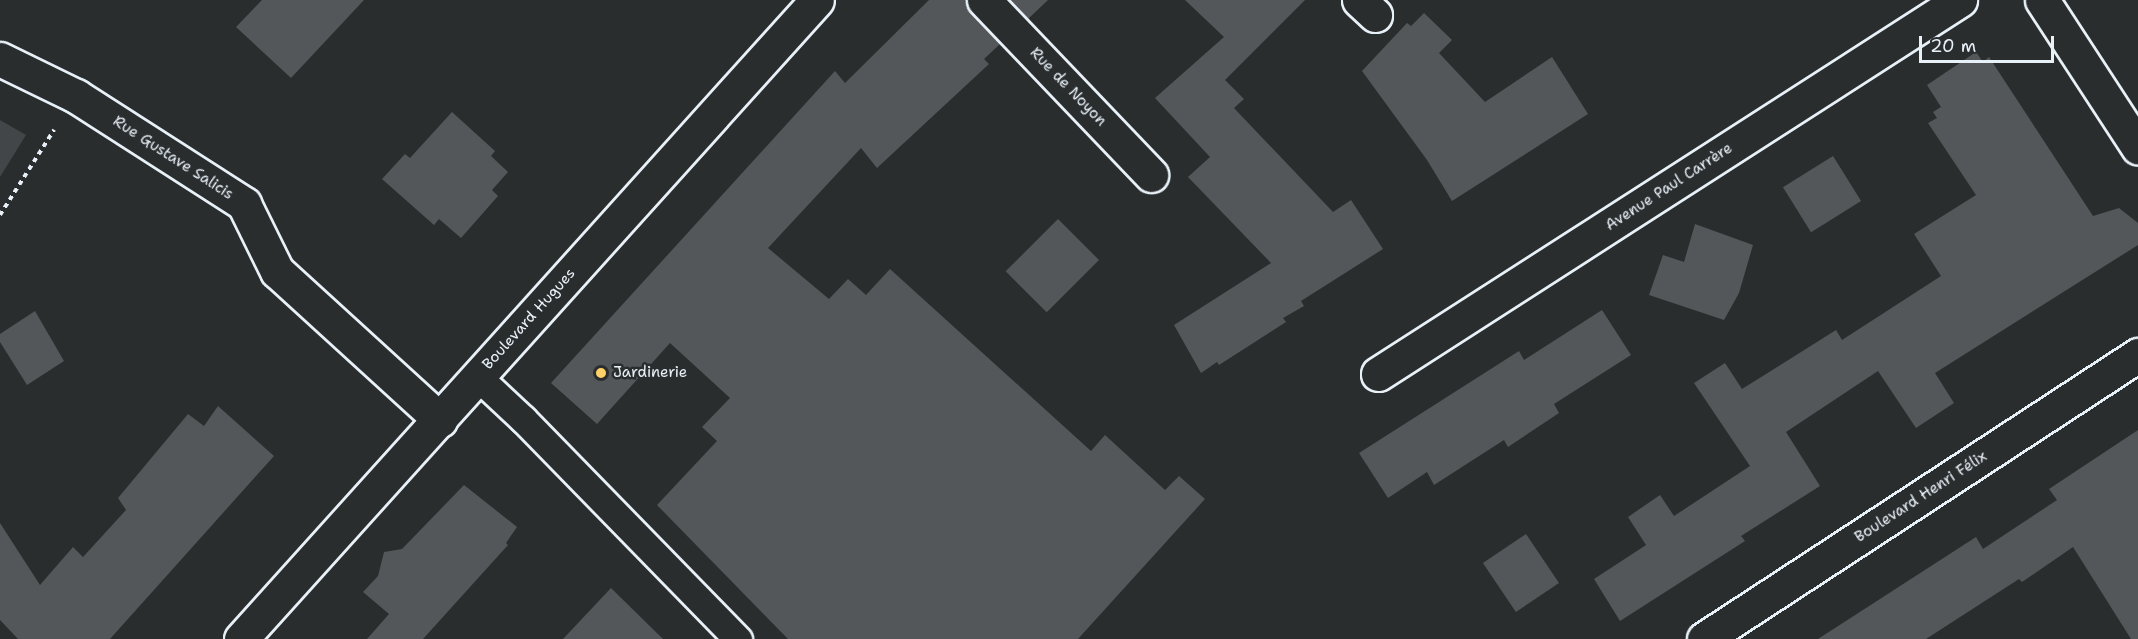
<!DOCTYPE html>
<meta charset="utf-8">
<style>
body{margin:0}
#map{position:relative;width:2138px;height:639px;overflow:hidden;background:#2a2d2e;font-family:"Shantell Sans",sans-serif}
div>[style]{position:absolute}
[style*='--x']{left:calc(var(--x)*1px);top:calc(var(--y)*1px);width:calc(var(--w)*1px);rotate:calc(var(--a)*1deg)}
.green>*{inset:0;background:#424648}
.building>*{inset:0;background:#535759;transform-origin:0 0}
.path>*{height:4px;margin-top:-2px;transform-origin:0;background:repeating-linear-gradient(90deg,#e8f1f8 0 4.5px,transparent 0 9px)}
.roads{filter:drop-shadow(2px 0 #e8f1f8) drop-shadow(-2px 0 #e8f1f8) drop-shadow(0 2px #e8f1f8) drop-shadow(0 -2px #e8f1f8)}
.service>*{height:27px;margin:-13.5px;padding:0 13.5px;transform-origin:13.5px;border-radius:13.5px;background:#2a2d2e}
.minor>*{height:33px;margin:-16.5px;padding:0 16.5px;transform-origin:16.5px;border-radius:16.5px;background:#2a2d2e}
.dots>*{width:16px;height:16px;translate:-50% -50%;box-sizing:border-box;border:3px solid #2a2d2e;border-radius:50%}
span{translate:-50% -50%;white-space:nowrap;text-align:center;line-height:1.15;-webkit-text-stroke:5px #2a2d2e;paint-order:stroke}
.street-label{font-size:15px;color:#e8f1f8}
.poi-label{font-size:15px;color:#e8f1f8}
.left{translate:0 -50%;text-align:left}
.scale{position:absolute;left:1919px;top:36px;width:135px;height:27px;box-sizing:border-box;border:3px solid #e8f1f8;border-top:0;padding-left:8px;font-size:18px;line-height:21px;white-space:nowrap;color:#e8f1f8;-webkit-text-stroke:4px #2a2d2e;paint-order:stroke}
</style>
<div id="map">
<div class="green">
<div style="clip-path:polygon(0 120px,26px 135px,0 177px)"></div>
</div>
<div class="building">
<div style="clip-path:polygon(262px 0,364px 0,291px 78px,236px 27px)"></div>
<div style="clip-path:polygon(929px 0,966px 0,970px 13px,1000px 44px,984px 59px,989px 64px,877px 168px,861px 148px,768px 248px,829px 299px,848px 279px,866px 295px,890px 269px,1091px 451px,1105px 435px,1165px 490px,1179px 476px,1205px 499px,1078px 639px,788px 639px,657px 505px,717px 441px,702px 427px,730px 398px,670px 343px,597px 424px,551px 383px,835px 71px,845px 83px)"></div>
<div style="clip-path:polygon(1010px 0,1048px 0,1028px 19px)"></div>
<div style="clip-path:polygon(1185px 0,1305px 0,1225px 80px,1244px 99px,1234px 108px,1333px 212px,1351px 200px,1383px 249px,1301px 301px,1304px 306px,1283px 318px,1286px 322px,1219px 365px,1217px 362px,1201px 373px,1174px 325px,1271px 263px,1188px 177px,1210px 157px,1155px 98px,1224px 37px)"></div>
<div style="clip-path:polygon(1424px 13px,1452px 40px,1439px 53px,1485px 102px,1552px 57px,1588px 114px,1452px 201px,1427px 160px,1362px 71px,1407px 23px,1411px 26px)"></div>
<div style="clip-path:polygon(1976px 52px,1983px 62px,1989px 57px,2093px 216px,2119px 208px,2138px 223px,2138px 245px,1935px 373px,1954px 403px,1916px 428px,1878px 371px,1786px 432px,1820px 486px,1741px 536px,1745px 541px,1620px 621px,1594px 579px,1646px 545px,1628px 517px,1660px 495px,1674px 516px,1750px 466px,1694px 383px,1725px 363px,1742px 389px,1836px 330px,1842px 340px,1941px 276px,1914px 234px,1976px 195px,1928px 123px,1937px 118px,1933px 112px,1941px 107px,1927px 85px)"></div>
<div style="clip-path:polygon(452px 112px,495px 151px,491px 156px,508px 172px,492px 190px,498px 196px,461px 238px,439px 219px,434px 225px,382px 179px,405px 154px,410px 158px)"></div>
<div style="left:1833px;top:156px;width:53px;height:59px;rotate:58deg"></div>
<div style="left:1058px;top:219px;width:58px;height:74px;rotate:45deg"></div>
<div style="clip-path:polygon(1695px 224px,1753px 245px,1739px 293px,1724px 320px,1649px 295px,1663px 255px,1684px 262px)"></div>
<div style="clip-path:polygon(1602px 310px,1631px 355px,1554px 404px,1559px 413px,1508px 447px,1504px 440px,1434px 485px,1427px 472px,1388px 498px,1359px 453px,1519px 351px,1524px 360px)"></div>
<div style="clip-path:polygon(35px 311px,64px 361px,27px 385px,0 342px,0 334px)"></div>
<div style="clip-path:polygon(218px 406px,274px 456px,110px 639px,18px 639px,0 620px,0 523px,40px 585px,73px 547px,83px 557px,126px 510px,118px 498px,188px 414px,204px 426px)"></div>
<div style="clip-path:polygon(2138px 430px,2138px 639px,2131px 639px,2073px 547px,2022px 582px,2019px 579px,1926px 639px,1818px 639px,1976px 537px,1983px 549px,2057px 500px,2049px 489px)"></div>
<div style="clip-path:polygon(464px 485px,517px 527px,506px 543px,508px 545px,423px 639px,367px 639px,389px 614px,363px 592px,378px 576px,384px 552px,402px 549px)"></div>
<div style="left:1526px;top:534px;width:59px;height:52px;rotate:56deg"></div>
<div style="clip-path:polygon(611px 588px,663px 639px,563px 639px)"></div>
</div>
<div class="path">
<div style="--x:0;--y:215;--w:101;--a:-57.6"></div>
</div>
<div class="roads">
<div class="service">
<div style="--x:477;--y:376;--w:63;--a:43.1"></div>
<div style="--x:523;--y:419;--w:308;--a:45.7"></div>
</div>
<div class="minor">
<div style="--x:984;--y:0;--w:242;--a:46.3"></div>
<div style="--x:1359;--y:0;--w:22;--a:43"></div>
<div style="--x:2042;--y:0;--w:176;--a:56.9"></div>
<div style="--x:0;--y:59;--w:85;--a:26"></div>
<div style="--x:76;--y:96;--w:200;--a:32.7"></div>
<div style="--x:244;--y:204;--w:75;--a:63.8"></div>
<div style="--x:277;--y:271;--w:221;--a:42.4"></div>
<div style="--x:1378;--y:374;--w:692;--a:-32.73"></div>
<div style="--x:241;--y:639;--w:860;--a:-47.97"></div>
<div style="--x:1704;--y:639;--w:519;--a:-33.2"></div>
</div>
</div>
<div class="dots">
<div style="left:601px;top:373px;background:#ffd166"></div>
</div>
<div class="street-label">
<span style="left:1068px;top:87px;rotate:46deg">Rue de Noyon</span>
<span style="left:173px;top:158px;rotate:33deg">Rue Gustave Salicis</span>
<span style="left:1669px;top:187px;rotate:-33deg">Avenue Paul Carrère</span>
<span style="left:529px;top:319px;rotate:-48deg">Boulevard Hugues</span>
<span style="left:1921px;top:497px;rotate:-33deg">Boulevard Henri Félix</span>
</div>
<div class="poi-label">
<span class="left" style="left:613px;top:373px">Jardinerie</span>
</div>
<div class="scale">20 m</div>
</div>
